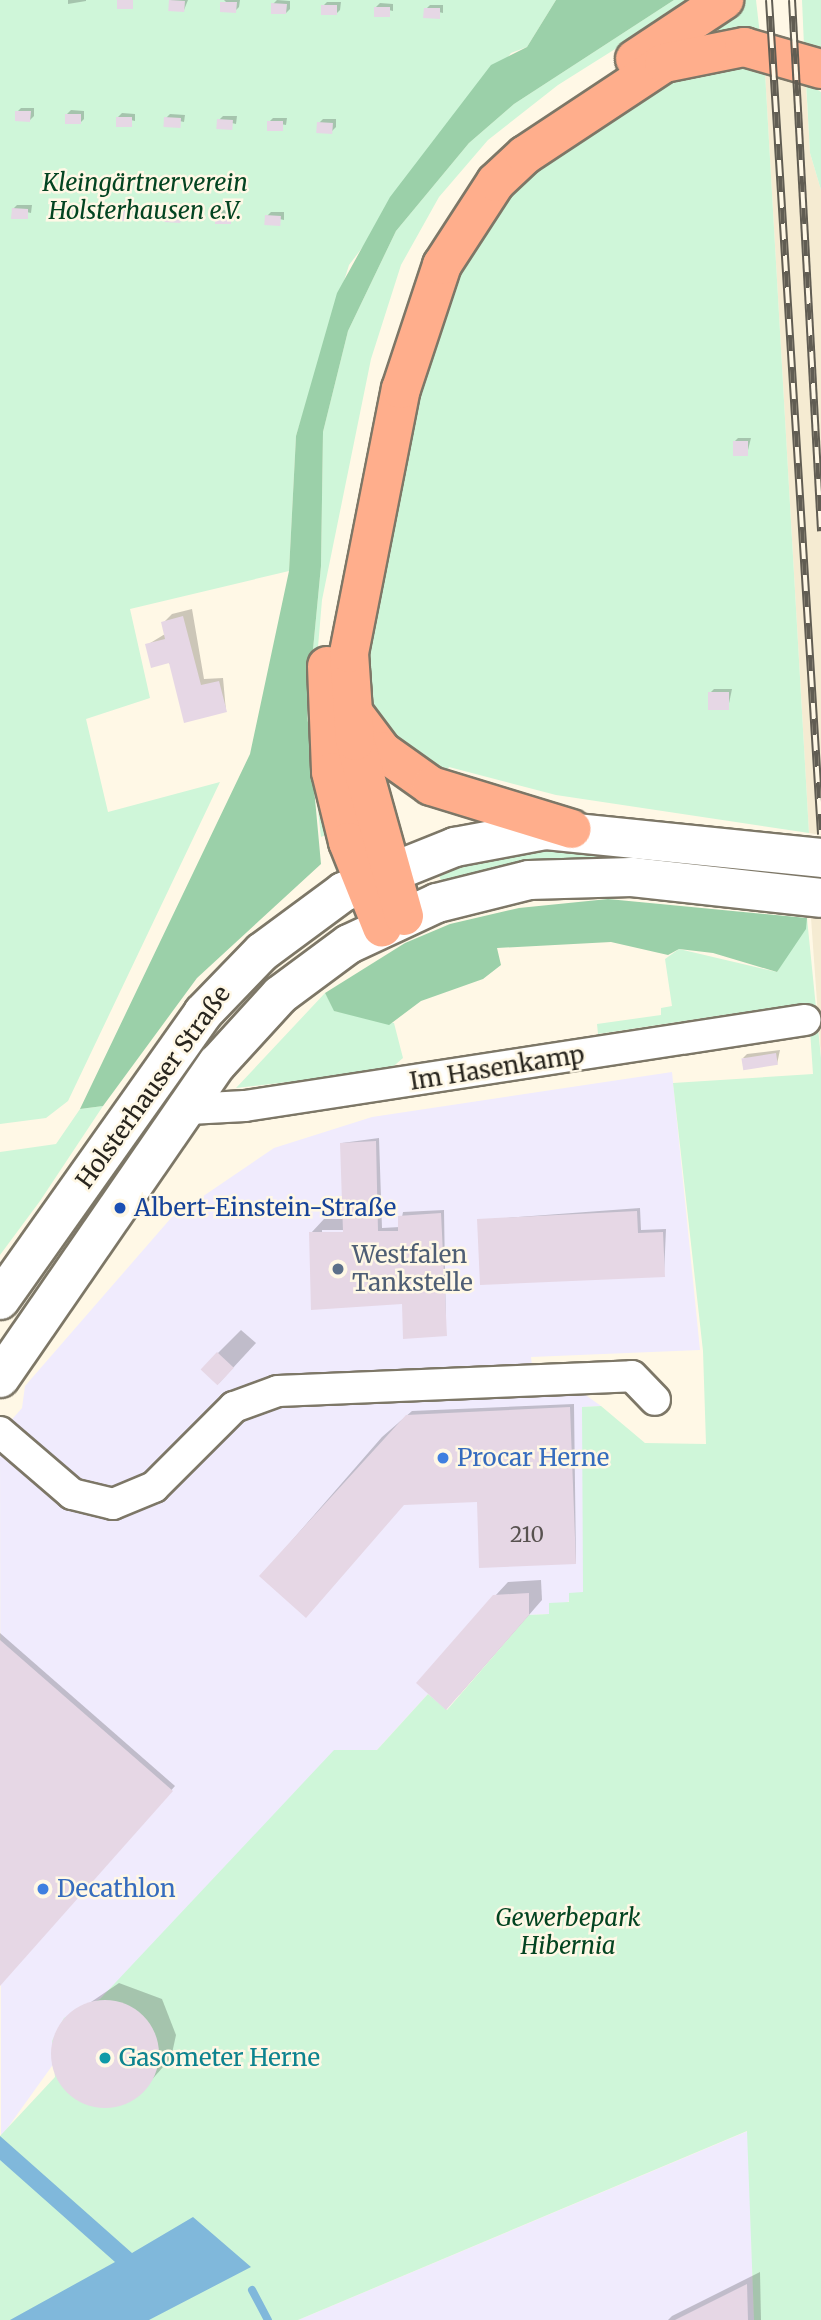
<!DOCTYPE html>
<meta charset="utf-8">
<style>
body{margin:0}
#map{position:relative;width:821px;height:2320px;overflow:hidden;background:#fff8e6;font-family:Merriweather,serif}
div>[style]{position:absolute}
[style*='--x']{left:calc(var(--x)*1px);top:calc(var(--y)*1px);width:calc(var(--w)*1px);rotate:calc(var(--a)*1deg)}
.commercial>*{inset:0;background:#f0ebfd}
.built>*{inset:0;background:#f5ebd2}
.green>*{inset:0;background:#cff6d9}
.forest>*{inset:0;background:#9bd0a9}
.water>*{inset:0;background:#80b8db}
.shadow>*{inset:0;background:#0003}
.stream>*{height:8px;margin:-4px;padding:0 4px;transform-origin:4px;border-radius:4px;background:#80b8db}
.building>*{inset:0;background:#e6d7e5;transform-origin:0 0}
.round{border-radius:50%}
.roads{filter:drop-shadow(2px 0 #7d7767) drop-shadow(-2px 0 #7d7767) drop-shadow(0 2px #7d7767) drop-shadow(0 -2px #7d7767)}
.minor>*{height:30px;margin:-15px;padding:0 15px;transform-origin:15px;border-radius:15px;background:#fff}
.secondary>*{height:38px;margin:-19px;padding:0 19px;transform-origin:19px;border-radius:19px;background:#fff}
.motorway>*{height:38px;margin:-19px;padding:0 19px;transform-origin:19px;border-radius:19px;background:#ffae8c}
.rail>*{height:8px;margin-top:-4px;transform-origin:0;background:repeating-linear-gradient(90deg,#fff8e6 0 16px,#615d53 0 32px);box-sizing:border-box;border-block:2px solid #615d53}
.dots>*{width:19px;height:19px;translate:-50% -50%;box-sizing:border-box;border:4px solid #fff8e6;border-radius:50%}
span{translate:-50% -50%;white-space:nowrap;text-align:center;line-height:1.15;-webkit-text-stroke:5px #fff8e6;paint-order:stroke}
.number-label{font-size:21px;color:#585250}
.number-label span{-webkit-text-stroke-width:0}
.park-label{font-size:24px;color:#034421;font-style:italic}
.street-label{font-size:24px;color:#28251e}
.transit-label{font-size:24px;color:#164399}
.left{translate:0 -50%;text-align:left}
.service-label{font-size:24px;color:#4e5e75}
.shop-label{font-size:24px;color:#366cbe}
.culture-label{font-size:24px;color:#0d838f}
</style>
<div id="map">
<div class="commercial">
<div style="clip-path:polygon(672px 1072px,700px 1350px,531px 1357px,535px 1390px,580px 1391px,601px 1406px,583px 1407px,583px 1592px,549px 1614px,529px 1615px,446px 1710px,428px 1694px,377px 1750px,100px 1999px,1px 2137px,0 1433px,22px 1408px,25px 1386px,171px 1218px,274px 1148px,372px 1117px)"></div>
<div style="clip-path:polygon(748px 2131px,754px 2320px,298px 2320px,303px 2318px)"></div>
</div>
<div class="built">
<div style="clip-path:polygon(765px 72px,806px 86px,810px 153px,821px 190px,821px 835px,809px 833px)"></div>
<div style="clip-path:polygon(811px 918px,821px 919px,821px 1058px)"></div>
</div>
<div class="green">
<div style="clip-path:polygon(0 0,556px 0,527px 47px,511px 53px,349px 265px,296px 436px,289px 571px,130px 609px,150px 698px,86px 719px,108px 812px,220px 782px,68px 1101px,46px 1118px,0 1124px)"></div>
<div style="clip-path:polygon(674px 0,693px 0,558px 85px,488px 140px,439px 197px,401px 265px,371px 359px,322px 600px,314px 694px,333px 832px,321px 837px,307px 712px,321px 566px,323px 432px,348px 331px,396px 231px,469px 143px,514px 104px)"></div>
<div style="clip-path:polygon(743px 0,756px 0,760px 35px,688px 37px)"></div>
<div style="clip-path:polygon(802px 0,821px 0,821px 55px,804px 46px)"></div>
<div style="clip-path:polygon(743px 65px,765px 72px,809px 833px,556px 795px,449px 767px,444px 778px,421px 767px,364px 702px,369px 631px,425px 363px,451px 283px,501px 205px,561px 150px,669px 84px)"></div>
<div style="clip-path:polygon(806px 82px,821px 92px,821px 190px,810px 153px)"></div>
<div style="clip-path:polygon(543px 846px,806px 868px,806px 883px,443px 886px,436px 867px)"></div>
<div style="clip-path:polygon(807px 918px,821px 1058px,821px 2320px,754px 2320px,747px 2131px,298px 2320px,0 2320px,0 2136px,55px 2077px,52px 2041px,64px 2018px,100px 1999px,334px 1750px,377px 1750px,428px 1694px,447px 1710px,529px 1615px,549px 1614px,549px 1603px,569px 1602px,569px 1593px,583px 1592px,582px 1407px,601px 1406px,645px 1443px,706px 1444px,703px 1351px,673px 1083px,813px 1074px,809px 1015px,797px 1004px,598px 1034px,597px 1024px,661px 1015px,661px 1008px,672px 1006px,665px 959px,679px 949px,777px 972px)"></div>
<div style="clip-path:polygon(325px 993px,335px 1011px,394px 1023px,403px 1058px,389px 1070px,236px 1088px)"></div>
<div style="clip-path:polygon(103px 1106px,40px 1201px,0 1255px,0 1152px,56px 1144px,80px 1109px)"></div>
</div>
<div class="forest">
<div style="clip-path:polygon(556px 0,674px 0,514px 104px,469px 143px,396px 231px,348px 331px,323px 432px,321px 566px,307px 712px,321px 864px,197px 978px,103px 1106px,80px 1109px,250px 754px,289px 571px,296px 436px,337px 293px,390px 197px,491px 65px,527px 47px)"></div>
<div style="clip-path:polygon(608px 899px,807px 918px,806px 929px,777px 972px,713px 953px,679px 949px,668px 955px,611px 942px,497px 948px,501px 965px,483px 979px,421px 1001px,389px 1025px,334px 1011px,325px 993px,405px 943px,450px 924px,519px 908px)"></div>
</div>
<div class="water">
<div style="clip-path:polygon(0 2136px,132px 2253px,193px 2217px,251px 2267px,149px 2320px,10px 2320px,115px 2262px,0 2160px)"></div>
</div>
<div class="shadow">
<div style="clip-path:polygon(68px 0,86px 0,86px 1px,68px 4px)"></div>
<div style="clip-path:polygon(188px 0,184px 10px,170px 1px,171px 0)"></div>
<div style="clip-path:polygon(224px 0,240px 0,239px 7px,235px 11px)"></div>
<div style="clip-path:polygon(277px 0,290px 1px,290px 9px,286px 13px,273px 4px)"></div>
<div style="clip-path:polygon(327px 2px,341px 2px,340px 10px,336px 14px,323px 6px)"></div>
<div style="clip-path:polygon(380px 3px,393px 4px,393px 11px,376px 7px)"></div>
<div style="clip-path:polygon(430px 5px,443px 5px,443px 13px,426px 9px)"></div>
<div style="clip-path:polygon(21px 108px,34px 108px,34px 116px,30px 120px,17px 112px)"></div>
<div style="clip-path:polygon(71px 110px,84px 111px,84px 119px,80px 123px,67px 114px)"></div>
<div style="clip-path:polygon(122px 113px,135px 114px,135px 121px,118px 117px)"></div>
<div style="clip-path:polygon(170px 114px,185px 115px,184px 122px,166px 118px)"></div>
<div style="clip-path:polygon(223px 116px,237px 116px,236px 124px,219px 120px)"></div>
<div style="clip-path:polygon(273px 118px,287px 118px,286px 125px,269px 122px)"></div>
<div style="clip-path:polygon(323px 119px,336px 119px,336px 127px,332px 131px,319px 123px)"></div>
<div style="clip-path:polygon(17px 205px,32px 205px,31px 213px,13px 209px)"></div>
<div style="clip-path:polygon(69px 206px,84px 207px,84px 214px,65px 210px)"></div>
<div style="clip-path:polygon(120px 208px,133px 208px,133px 216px,115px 212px)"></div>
<div style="clip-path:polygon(171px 209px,184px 209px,184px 217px,166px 213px)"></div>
<div style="clip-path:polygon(221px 210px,234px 211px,234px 218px,216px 214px)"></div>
<div style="clip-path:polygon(271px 212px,284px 212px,284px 220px,267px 216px)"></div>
<div style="clip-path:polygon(738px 438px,751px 438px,747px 454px,734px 442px)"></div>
<div style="clip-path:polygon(192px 609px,204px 679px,223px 678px,226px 711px,147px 645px,165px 634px,163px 623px,172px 614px)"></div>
<div style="clip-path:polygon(714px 689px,732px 689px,728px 708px,710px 693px)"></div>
<div style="clip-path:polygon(780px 1050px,777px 1064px,743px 1058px,747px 1054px)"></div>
<div style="clip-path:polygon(evenodd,379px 1138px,382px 1228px,400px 1227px,403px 1212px,444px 1210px,446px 1335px,403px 1303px,313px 1308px,311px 1233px,324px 1219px,344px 1219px,342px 1143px,379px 1138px,322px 1230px,344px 1230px,344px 1233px,322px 1234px,322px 1230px)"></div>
<div style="clip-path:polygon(640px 1208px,641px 1230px,666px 1229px,664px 1275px,479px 1220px)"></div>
<div style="clip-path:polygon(241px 1330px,256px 1343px,219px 1383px,218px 1353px)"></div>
<div style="clip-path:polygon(574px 1404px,576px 1563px,478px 1500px,403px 1504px,261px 1576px,382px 1437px,412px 1411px)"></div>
<div style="clip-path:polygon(541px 1580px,542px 1600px,459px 1695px,495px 1596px,508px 1582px)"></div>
<div style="clip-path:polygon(0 1633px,175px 1786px,0 1984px)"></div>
<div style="clip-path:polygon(119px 1983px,162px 1999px,176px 2035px,171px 2058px,140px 2093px,102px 2106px,65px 2088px,53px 2051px,66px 2019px)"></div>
<div style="clip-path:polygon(760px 2272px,761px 2320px,668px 2320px,672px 2316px)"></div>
</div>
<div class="stream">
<div style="--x:252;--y:2290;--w:34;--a:62"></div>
</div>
<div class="building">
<div style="left:117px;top:0;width:16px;height:9px"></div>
<div style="left:169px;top:0;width:16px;height:11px;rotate:4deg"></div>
<div style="clip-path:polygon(220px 2px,237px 2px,236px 13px,220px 12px)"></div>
<div style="clip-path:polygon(271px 3px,287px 4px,286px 14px,271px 14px)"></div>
<div style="left:321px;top:5px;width:16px;height:10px"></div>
<div style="left:374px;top:7px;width:16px;height:10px"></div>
<div style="clip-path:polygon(424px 8px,440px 8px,440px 19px,423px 18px)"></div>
<div style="clip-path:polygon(15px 111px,31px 111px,30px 122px,15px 121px)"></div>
<div style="left:65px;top:114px;width:16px;height:10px"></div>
<div style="left:116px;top:117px;width:16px;height:10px"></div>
<div style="left:164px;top:117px;width:17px;height:10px;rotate:3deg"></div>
<div style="left:217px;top:119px;width:16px;height:10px;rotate:4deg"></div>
<div style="left:267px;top:121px;width:16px;height:10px"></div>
<div style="left:317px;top:122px;width:16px;height:11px;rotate:4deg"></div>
<div style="clip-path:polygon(12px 208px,28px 209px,28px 219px,11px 219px)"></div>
<div style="left:63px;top:210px;width:17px;height:10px"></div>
<div style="left:114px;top:211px;width:16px;height:10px"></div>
<div style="left:165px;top:212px;width:16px;height:10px;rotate:4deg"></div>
<div style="left:215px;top:214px;width:16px;height:10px"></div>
<div style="left:265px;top:215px;width:16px;height:10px;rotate:4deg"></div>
<div style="left:733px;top:441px;width:15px;height:15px"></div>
<div style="clip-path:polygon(183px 616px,201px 685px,219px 681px,227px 712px,184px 723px,169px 663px,151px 668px,145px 644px,165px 639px,161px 622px)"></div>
<div style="left:708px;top:692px;width:21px;height:18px"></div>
<div style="left:776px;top:1053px;width:12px;height:35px;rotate:81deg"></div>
<div style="clip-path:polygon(376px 1141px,378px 1231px,398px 1231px,398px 1216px,441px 1213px,447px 1336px,403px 1339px,402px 1304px,311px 1310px,309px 1232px,343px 1232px,340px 1143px)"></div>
<div style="clip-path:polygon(637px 1211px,638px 1233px,663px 1232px,665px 1277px,480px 1285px,477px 1219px)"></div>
<div style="left:217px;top:1352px;width:23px;height:24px;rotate:43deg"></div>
<div style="clip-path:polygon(570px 1407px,576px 1564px,479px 1568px,477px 1502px,404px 1505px,306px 1618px,259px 1576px,406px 1415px)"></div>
<div style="clip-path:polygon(529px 1593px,529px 1615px,446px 1710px,416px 1683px,493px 1595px)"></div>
<div style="clip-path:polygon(0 1640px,173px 1791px,0 1986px)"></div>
<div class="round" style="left:51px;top:2000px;width:108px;height:108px"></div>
<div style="clip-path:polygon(747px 2284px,748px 2320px,675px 2320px)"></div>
</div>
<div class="roads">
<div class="minor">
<div style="--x:189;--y:1109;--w:56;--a:-3.1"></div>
<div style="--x:245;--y:1106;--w:567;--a:-8.73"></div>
<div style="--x:0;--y:1432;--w:95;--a:40.7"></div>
<div style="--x:72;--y:1494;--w:42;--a:13.7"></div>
<div style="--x:113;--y:1504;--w:44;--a:-22.5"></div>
<div style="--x:154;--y:1487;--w:113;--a:-45"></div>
<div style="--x:234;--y:1407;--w:47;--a:-20"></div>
<div style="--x:278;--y:1391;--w:354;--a:-2.4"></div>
<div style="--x:632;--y:1376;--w:33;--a:46"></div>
</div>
<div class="secondary">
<div style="--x:0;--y:1300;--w:352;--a:-54.7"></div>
<div style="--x:203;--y:1013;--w:85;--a:-46"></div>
<div style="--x:262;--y:952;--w:101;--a:-36.5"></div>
<div style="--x:343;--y:892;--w:121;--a:-21.9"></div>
<div style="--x:455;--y:847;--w:93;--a:-10.6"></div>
<div style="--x:546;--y:830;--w:276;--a:5.8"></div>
<div style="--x:0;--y:1378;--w:382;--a:-55.4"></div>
<div style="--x:217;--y:1064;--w:93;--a:-47.6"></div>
<div style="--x:280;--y:995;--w:86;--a:-36.5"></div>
<div style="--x:349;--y:944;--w:97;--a:-25"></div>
<div style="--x:437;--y:903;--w:95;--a:-14"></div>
<div style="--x:529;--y:880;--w:103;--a:-1.7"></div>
<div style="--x:632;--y:877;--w:190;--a:6.3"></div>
</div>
<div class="motorway">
<div style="--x:635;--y:59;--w:107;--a:-33.5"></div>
<div style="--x:327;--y:666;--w:106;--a:87.8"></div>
<div style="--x:331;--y:772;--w:72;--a:76.3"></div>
<div style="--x:348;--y:842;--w:92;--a:68.2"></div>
<div style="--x:355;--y:715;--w:45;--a:53.1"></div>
<div style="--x:382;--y:751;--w:60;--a:35.5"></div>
<div style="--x:431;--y:786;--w:147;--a:17"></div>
<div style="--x:404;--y:916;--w:182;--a:-105.6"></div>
<div style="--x:355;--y:741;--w:88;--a:-93.9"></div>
<div style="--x:349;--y:653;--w:269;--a:-78.9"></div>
<div style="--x:401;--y:389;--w:131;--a:-71.7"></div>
<div style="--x:442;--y:265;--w:99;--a:-57"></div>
<div style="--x:496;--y:182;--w:40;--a:-43"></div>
<div style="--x:525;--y:155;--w:167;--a:-33.5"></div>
<div style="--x:664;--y:63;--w:82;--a:-11.3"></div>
<div style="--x:744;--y:47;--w:80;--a:15.9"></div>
</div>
</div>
<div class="rail">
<div style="--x:769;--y:0;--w:836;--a:86.43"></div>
<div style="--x:792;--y:0;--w:532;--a:86.87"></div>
</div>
<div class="dots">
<div style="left:120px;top:1208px;background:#1a4fb4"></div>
<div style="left:338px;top:1269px;background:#5c6f8a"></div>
<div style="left:443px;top:1458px;background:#3f7fe0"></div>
<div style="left:43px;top:1889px;background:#3f7fe0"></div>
<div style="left:105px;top:2058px;background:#0f9aa8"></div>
</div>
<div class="number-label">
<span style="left:527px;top:1535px">210</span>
</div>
<div class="park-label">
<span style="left:145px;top:197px">Kleingärtnerverein<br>Holsterhausen e.V.</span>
<span style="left:568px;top:1932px">Gewerbepark<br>Hibernia</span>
</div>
<div class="street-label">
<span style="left:497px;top:1068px;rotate:-9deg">Im Hasenkamp</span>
<span style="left:153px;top:1087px;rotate:-54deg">Holsterhauser Straße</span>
</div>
<div class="transit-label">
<span class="left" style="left:134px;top:1208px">Albert-Einstein-Straße</span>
</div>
<div class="service-label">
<span class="left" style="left:352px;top:1269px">Westfalen<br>Tankstelle</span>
</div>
<div class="shop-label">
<span class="left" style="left:457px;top:1458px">Procar Herne</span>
<span class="left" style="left:57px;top:1889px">Decathlon</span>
</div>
<div class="culture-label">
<span class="left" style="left:119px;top:2058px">Gasometer Herne</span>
</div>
</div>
